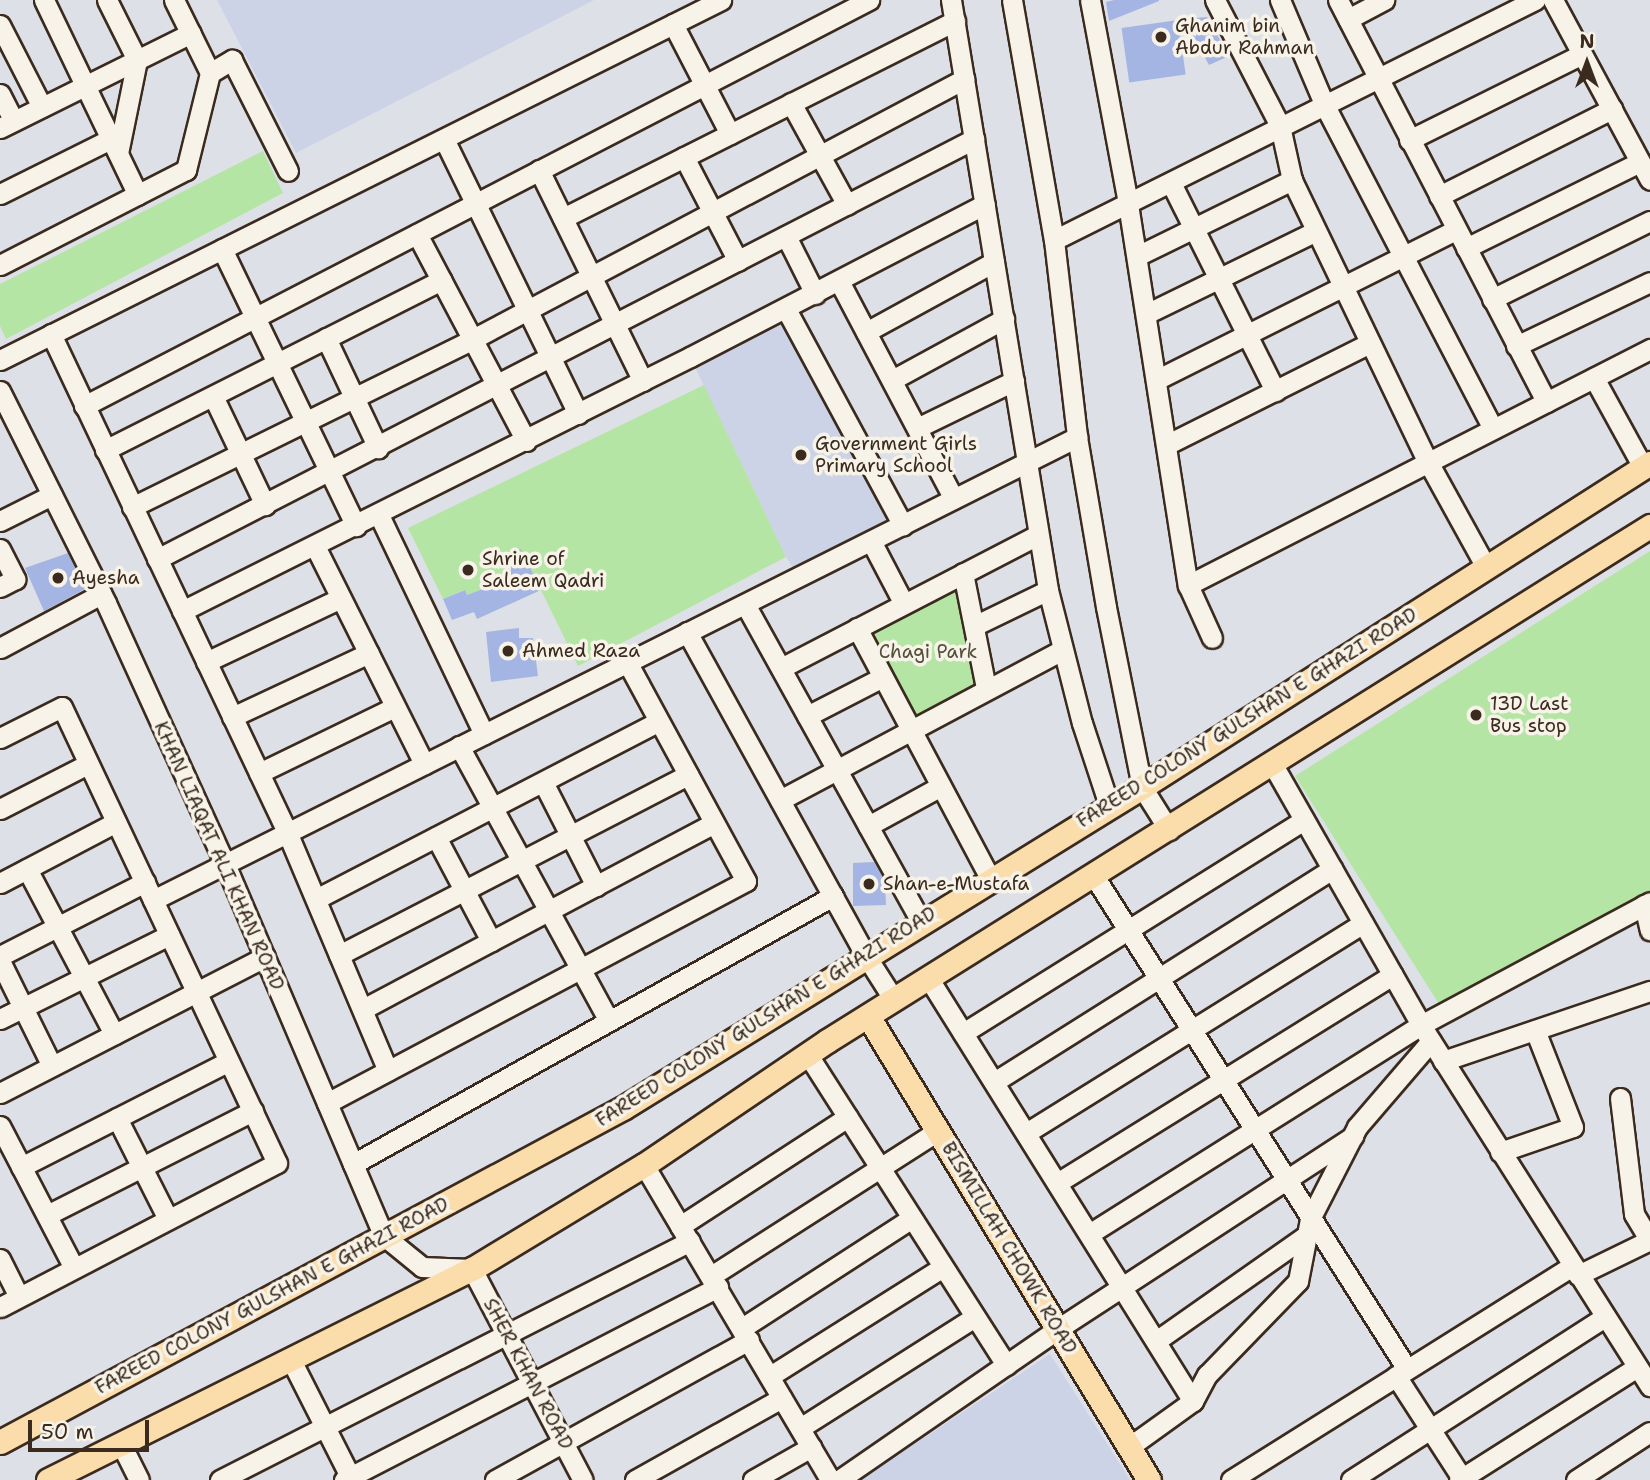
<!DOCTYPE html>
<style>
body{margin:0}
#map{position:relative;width:1650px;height:1480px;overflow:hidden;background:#dee0e7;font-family:"Shantell Sans",sans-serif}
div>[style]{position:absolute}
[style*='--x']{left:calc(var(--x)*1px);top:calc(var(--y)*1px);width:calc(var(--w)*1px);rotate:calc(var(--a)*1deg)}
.built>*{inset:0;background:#cdd3e6}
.green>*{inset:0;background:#b5e5a4}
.building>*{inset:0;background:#a4b5e4;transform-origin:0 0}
.roads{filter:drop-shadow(2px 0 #3b2a1e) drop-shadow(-2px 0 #3b2a1e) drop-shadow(0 2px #3b2a1e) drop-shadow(0 -2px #3b2a1e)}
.minor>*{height:19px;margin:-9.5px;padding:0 9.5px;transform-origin:9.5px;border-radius:9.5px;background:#f7f3e8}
.major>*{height:23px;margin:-11.5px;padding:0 11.5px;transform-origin:11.5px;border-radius:11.5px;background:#faddab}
.dots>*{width:19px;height:19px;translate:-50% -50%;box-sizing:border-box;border:4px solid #f7f3e8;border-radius:50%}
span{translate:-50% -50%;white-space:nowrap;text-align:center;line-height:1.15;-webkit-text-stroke:7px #f7f3e8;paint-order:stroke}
.poi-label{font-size:19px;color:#3b2a1e}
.left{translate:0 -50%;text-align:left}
.park-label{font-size:19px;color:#534f39}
.street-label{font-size:19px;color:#3b2a1e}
.north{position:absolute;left:1552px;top:28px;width:70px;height:70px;-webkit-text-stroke:5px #f7f3e8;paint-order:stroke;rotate:0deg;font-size:19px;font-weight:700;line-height:28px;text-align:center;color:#3b2a1e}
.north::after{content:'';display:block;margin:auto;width:24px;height:32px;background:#3b2a1e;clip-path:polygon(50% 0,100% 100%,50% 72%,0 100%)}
.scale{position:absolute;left:28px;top:1420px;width:121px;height:32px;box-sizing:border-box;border:4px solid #3b2a1e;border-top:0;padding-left:9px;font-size:21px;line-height:24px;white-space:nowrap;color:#3b2a1e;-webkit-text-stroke:5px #f7f3e8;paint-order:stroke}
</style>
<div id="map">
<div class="built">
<div style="clip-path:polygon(217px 0,594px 0,296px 153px)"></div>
<div style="clip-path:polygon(786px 309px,903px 525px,799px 577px,786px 557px,690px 357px)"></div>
<div style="clip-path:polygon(1050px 1354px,1130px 1480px,861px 1480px)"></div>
</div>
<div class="green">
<div style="clip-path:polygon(263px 151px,283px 193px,6px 339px,0 326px,0 284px)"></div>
<div style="clip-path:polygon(704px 385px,786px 557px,578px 666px,521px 549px,512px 578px,467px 595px,464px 590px,443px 599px,408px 528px)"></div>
<div style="clip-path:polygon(1650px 551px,1650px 902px,1444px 1012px,1295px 776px)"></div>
<div style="clip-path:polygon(963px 573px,986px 688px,911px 729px,857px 628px)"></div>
</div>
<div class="building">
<div style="clip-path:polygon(1114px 0,1159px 0,1159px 1px,1109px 21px,1106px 2px)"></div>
<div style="clip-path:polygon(1207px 17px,1229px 56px,1209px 65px,1184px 19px)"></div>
<div style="left:1178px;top:20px;width:55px;height:57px;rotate:82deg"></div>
<div style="clip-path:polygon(521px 549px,541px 590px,477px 619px,474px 612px,452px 620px,443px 599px,465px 590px,467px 595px,512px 578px,503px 557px)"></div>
<div style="clip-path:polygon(68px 553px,85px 589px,44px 611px,25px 568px)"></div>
<div style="clip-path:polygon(519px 628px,519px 638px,533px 638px,538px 676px,491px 682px,486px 632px)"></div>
<div style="clip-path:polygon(874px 862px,885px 881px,886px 905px,853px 906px,853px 863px)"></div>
</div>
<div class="roads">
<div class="minor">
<div style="--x:44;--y:0;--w:216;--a:64.3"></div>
<div style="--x:107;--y:0;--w:67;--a:63.4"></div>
<div style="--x:137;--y:60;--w:95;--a:101.5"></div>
<div style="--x:174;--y:0;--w:81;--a:63.7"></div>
<div style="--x:210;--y:73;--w:26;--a:-31"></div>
<div style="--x:232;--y:60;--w:124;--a:63.2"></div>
<div style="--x:951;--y:0;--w:598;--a:80.66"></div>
<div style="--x:1048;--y:590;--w:137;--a:75.7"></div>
<div style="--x:1082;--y:723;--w:86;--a:71.8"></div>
<div style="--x:1012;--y:0;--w:244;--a:80.1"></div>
<div style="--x:1054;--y:240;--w:198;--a:83.3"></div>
<div style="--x:1077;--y:437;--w:172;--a:80.3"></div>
<div style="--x:1106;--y:607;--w:184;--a:78.7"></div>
<div style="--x:1142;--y:787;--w:51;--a:57.9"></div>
<div style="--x:1090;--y:0;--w:208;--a:79.4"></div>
<div style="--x:1128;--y:204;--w:386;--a:81.1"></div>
<div style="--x:1188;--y:585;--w:58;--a:65.6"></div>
<div style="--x:1215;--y:0;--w:142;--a:62.7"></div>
<div style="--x:1280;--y:126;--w:55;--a:77.5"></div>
<div style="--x:1292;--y:180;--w:313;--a:64.3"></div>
<div style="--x:1428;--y:462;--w:120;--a:61.1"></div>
<div style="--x:1280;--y:0;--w:115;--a:67"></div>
<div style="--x:1325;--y:106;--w:364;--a:62.5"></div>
<div style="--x:1338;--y:0;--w:453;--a:62.6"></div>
<div style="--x:1553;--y:0;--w:204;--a:61.7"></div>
<div style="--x:1348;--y:19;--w:41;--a:-27.8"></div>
<div style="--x:673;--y:24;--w:124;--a:62.6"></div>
<div style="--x:0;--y:25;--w:92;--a:62.9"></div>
<div style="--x:0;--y:94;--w:30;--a:63"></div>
<div style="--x:791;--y:103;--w:116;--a:61.2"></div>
<div style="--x:0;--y:128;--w:213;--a:-26.4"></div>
<div style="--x:444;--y:139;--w:306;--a:64"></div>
<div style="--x:1409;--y:140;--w:193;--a:-26.4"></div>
<div style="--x:684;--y:157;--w:117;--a:62.6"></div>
<div style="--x:539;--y:170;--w:235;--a:63.8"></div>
<div style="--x:1171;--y:183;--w:233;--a:63.4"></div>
<div style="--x:0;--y:194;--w:124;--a:-26.4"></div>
<div style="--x:1439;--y:196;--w:194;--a:-26.7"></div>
<div style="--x:563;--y:218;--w:439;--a:-26.7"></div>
<div style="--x:417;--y:234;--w:234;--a:62.2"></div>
<div style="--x:786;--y:236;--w:65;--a:63.4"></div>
<div style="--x:1054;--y:240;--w:538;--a:-26.52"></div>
<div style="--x:1466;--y:248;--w:194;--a:-26.3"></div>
<div style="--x:222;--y:249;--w:308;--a:64.2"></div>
<div style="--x:1137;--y:256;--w:173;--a:-26.1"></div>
<div style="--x:0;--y:265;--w:209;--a:-27.1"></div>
<div style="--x:186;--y:170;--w:100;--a:-76.1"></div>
<div style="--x:839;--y:281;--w:246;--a:62.2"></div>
<div style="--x:1492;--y:299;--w:176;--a:-26.3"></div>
<div style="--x:786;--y:309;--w:246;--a:61.6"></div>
<div style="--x:1146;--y:314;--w:189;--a:-26"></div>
<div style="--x:866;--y:332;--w:146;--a:-28.7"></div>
<div style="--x:51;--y:334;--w:551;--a:64.64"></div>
<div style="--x:287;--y:832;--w:259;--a:67.1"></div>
<div style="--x:326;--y:338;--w:122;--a:64.7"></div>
<div style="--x:1516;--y:346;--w:148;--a:-25.5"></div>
<div style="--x:0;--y:360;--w:806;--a:-26.53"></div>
<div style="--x:1594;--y:378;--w:102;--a:61.2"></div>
<div style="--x:892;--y:380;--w:128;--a:-28.6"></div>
<div style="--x:1156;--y:380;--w:335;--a:-26.6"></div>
<div style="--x:0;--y:391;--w:237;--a:63.4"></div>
<div style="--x:106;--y:603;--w:287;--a:65.5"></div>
<div style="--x:225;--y:864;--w:405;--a:66.9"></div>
<div style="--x:384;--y:1236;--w:49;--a:39.2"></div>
<div style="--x:422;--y:1267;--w:50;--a:2.3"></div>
<div style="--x:472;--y:1269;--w:238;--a:62.3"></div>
<div style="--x:213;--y:396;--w:121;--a:64.5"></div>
<div style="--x:84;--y:406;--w:884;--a:-27.35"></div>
<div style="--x:917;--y:428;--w:108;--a:-25.9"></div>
<div style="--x:1166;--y:445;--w:228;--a:-26.6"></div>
<div style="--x:105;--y:450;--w:377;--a:-26.8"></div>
<div style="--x:132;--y:507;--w:380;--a:-26.2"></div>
<div style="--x:473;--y:339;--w:556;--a:-27.9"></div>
<div style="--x:379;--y:515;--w:243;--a:64.4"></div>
<div style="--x:0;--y:521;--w:58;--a:-26.6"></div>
<div style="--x:871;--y:541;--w:71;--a:62.4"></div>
<div style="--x:315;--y:546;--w:244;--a:63.4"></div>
<div style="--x:0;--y:549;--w:34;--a:63"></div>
<div style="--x:15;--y:579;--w:17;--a:152"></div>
<div style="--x:157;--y:559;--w:919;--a:-27.21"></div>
<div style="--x:963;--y:573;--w:117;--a:78.7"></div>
<div style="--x:1188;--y:585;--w:519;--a:-27.06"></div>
<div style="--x:745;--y:604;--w:363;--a:61"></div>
<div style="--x:182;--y:611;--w:568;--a:-26.57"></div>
<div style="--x:690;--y:357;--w:332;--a:-27.4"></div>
<div style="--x:974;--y:626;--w:82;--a:-25.9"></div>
<div style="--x:857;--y:628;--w:283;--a:62"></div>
<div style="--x:687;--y:632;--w:370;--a:61.1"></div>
<div style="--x:866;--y:956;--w:52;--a:57.5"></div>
<div style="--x:0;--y:648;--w:115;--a:-28.1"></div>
<div style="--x:206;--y:662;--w:149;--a:-25.4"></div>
<div style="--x:781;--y:668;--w:289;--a:-27.4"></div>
<div style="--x:807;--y:716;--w:85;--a:-27.2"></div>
<div style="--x:232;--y:717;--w:151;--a:-25"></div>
<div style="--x:0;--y:738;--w:69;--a:-26.6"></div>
<div style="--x:62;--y:707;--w:504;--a:64.76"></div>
<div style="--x:277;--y:1163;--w:312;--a:152.5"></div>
<div style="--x:459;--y:746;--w:313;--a:61.4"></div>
<div style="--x:1273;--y:765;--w:305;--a:60.3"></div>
<div style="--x:1424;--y:1030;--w:422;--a:57.6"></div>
<div style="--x:259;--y:773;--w:151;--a:-25.9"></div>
<div style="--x:543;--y:782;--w:117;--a:63"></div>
<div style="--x:780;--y:800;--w:319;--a:-28"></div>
<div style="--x:0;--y:809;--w:99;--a:-27.1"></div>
<div style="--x:868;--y:826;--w:83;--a:-28.7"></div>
<div style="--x:436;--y:837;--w:118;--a:62.1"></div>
<div style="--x:27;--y:869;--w:187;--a:62.2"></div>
<div style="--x:1094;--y:876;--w:584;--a:57.59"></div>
<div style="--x:0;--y:883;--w:131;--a:-27.7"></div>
<div style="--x:316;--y:899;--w:386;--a:-27.4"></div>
<div style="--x:153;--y:900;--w:1034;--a:-26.61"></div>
<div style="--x:1644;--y:905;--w:26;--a:77"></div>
<div style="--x:339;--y:955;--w:393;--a:-27.3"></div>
<div style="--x:0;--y:956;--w:163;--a:-27"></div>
<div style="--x:0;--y:961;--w:117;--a:63.7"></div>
<div style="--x:929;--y:979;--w:498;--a:58"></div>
<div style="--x:363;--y:1009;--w:397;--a:-27.9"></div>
<div style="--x:0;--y:1019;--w:189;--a:-26.4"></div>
<div style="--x:963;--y:1033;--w:402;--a:-32"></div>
<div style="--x:808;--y:1055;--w:368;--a:57.4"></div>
<div style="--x:1443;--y:1061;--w:219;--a:-18.7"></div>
<div style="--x:994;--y:1082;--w:400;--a:-32.2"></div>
<div style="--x:0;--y:1093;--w:298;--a:-27.2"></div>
<div style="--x:1620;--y:1098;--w:117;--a:83.1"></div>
<div style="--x:1634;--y:1214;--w:31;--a:59"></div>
<div style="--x:327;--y:1103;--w:474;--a:-27.9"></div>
<div style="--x:746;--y:881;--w:249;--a:-118.5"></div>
<div style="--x:117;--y:1118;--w:113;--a:63.2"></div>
<div style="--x:0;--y:1126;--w:160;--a:62.5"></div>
<div style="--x:1026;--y:1133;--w:397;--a:-31.9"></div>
<div style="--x:1500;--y:1152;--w:77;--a:-18.9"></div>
<div style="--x:1573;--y:1127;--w:104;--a:-111.4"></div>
<div style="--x:353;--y:1164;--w:550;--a:-29.18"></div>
<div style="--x:644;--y:1165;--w:366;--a:59.4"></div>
<div style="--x:21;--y:1167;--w:233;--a:-27"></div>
<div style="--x:1057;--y:1183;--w:395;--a:-31.8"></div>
<div style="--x:47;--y:1215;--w:231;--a:-26.8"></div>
<div style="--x:680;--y:1226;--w:200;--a:-33"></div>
<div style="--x:1089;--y:1234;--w:392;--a:-32.2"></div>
<div style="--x:1421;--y:1025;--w:260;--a:-28.2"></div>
<div style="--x:0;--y:1259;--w:42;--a:63.4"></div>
<div style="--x:1578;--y:1275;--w:80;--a:-25.9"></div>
<div style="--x:711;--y:1276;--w:269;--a:-32.6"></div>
<div style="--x:742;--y:1328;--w:202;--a:-32.9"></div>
<div style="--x:1156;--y:1341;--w:184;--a:-35.1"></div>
<div style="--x:291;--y:1360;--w:135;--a:63.1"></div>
<div style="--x:770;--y:1376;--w:204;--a:-32.2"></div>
<div style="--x:1396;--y:1376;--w:124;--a:57.2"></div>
<div style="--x:800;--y:1428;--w:207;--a:-32.4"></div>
<div style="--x:121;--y:1444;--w:40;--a:63.4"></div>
<div style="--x:1129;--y:1447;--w:79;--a:-35.7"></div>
<div style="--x:1193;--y:1401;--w:30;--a:-62"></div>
<div style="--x:1207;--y:1375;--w:131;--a:-45.9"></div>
<div style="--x:1298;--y:1281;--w:63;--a:-79"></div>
<div style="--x:1310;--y:1219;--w:103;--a:-62.9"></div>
<div style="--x:1357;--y:1127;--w:113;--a:-49.3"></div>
<div style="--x:220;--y:1480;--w:527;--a:-26.95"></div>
<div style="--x:344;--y:1480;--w:421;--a:-27.3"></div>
<div style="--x:495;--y:1480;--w:290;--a:-28.9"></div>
<div style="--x:635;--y:1480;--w:168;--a:-29.2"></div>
<div style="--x:753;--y:1480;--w:67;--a:-29.6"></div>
<div style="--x:839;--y:1480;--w:267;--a:-34.6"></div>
<div style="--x:1059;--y:1328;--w:351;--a:-33.1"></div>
<div style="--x:1231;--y:1480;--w:403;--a:-32.1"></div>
<div style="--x:1351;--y:1480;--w:302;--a:-32.7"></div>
<div style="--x:1459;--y:1480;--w:211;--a:-32.4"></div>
<div style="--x:1576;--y:1480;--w:88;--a:-33"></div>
</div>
<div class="major">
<div style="--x:868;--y:1016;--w:542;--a:58.8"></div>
<div style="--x:0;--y:1442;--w:707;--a:-28.2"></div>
<div style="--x:623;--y:1108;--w:610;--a:-31.74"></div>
<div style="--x:1142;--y:787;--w:603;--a:-32.53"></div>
<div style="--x:48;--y:1480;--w:474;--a:-26.5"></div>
<div style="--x:472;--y:1269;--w:201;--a:-31.2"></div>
<div style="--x:644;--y:1165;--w:221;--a:-34.1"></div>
<div style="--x:827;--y:1041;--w:971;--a:-32.04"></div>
</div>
</div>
<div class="dots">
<div style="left:1161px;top:37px;background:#3b2a1e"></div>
<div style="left:801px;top:455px;background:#3b2a1e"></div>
<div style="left:468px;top:570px;background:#3b2a1e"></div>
<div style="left:58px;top:578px;background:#3b2a1e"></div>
<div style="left:508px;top:651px;background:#3b2a1e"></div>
<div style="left:1476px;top:715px;background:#3b2a1e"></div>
<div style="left:869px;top:884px;background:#3b2a1e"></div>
</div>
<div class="poi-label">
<span class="left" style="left:1175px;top:37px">Ghanim bin<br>Abdur Rahman</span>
<span class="left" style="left:815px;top:455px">Government Girls<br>Primary School</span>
<span class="left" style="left:482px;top:570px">Shrine of<br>Saleem Qadri</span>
<span class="left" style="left:72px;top:578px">Ayesha</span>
<span class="left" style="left:522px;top:651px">Ahmed Raza</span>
<span class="left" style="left:1490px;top:715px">13D Last<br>Bus stop</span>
<span class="left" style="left:883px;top:884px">Shan-e-Mustafa</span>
</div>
<div class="park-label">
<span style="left:928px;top:652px">Chagi Park</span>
</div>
<div class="street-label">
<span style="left:1247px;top:718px;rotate:-32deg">FAREED COLONY GULSHAN E GHAZI ROAD</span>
<span style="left:219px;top:856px;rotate:66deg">KHAN LIAQAT ALI KHAN ROAD</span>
<span style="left:766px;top:1017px;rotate:-32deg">FAREED COLONY GULSHAN E GHAZI ROAD</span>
<span style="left:1009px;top:1248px;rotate:59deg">BISMILLAH CHOWK ROAD</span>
<span style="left:272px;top:1296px;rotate:-28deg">FAREED COLONY GULSHAN E GHAZI ROAD</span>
<span style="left:528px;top:1374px;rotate:62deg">SHER KHAN ROAD</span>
</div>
<div class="north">N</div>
<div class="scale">50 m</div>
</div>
